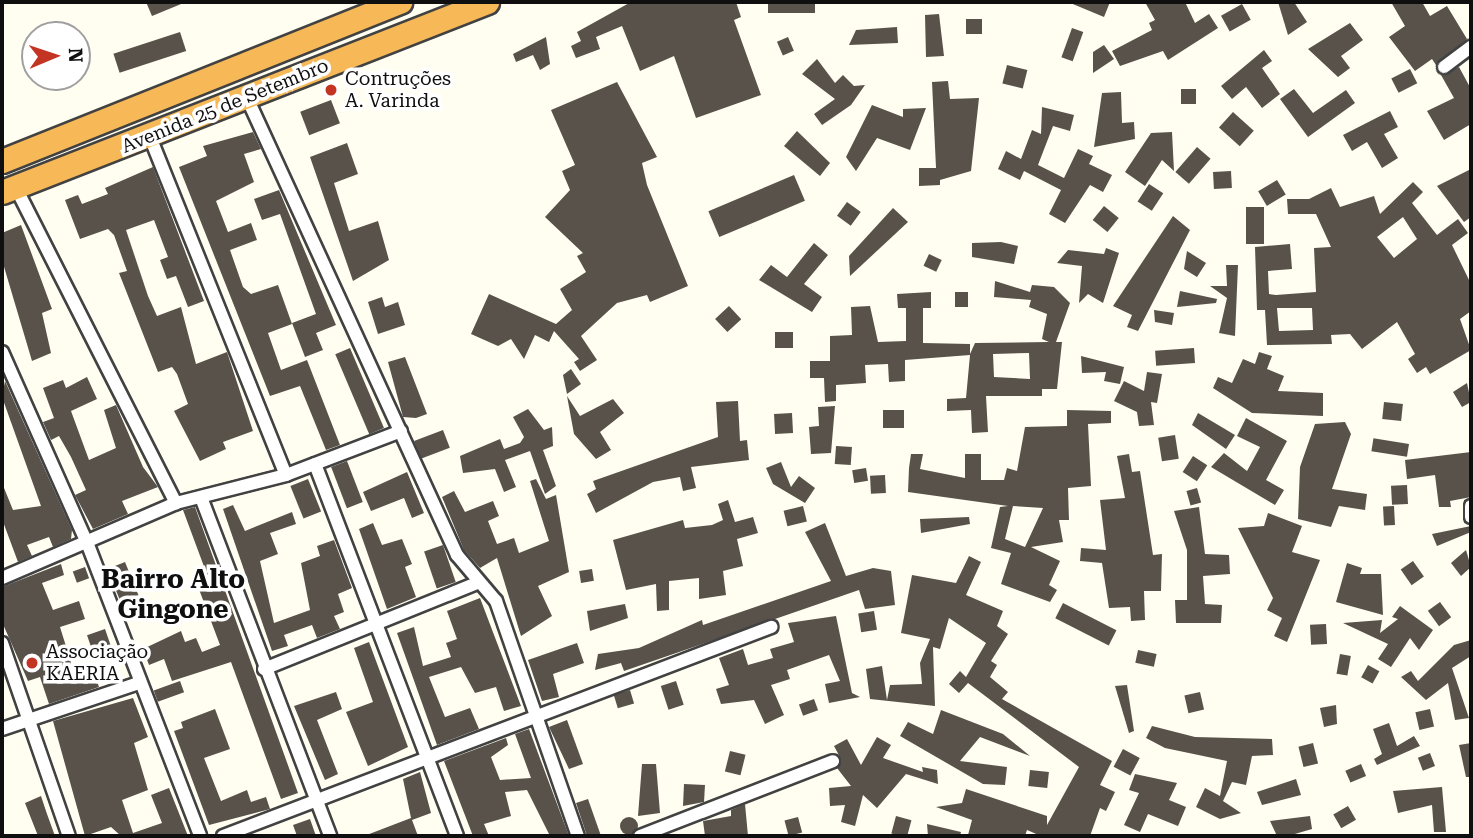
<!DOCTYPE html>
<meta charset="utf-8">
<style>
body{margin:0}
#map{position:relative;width:1473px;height:838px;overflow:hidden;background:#fffef1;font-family:"Roboto Serif",serif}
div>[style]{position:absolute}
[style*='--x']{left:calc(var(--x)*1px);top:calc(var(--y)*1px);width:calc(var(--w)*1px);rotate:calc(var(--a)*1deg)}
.building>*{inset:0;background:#58524b;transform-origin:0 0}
.round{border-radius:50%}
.roads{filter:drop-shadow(2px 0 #424242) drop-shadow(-2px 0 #424242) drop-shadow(0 2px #424242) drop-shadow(0 -2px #424242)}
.street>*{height:12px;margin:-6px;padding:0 6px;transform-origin:6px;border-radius:6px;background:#fff}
.highway>*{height:23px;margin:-11.5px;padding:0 11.5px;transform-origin:11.5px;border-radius:11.5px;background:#f7b957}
.dots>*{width:19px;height:19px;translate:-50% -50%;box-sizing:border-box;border:4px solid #fff;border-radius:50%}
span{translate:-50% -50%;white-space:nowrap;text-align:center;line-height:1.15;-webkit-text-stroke:7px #fff;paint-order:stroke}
.poi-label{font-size:19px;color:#0f0f0f}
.left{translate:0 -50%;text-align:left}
.street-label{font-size:19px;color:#0f0f0f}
.district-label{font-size:26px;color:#0f0f0f;font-weight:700}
.frame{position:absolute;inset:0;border:4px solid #0f0f0f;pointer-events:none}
.north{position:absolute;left:21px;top:21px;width:70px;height:70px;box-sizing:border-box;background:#fff;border:2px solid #9f9f9f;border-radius:50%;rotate:88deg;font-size:19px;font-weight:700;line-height:28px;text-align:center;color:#0f0f0f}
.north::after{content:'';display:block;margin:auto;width:24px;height:32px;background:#c33423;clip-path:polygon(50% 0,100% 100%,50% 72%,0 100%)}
</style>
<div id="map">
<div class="building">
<div style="clip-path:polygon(146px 2px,186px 2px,152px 16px)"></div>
<div style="clip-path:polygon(631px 2px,736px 2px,741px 17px,734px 20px,761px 95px,696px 118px,674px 56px,640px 71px,622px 26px,596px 37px,600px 49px,576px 58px,571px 46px,581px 41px,577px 32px)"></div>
<div style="left:768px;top:2px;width:47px;height:11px"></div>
<div style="clip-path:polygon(1068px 2px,1110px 2px,1104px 17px)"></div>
<div style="clip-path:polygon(1145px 2px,1185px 2px,1195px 23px,1209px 14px,1218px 28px,1168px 60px,1163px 51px,1120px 66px,1112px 51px,1152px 30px,1149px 23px,1155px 20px)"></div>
<div style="clip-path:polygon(1278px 2px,1294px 2px,1307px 22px,1288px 35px)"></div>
<div style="clip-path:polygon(1391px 2px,1422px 2px,1430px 16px,1447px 6px,1467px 39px,1436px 65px,1432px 59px,1415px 71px,1389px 37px,1405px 26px)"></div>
<div style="left:1242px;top:4px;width:18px;height:24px;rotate:61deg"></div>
<div style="clip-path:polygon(939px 14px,944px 56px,926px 57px,925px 15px)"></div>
<div style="left:966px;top:19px;width:16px;height:15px"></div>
<div style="clip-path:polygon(1350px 23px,1363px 40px,1341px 56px,1350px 68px,1338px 77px,1308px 49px)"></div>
<div style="clip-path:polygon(897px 27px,898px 43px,849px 45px,856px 30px)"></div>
<div style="left:1072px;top:28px;width:12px;height:31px;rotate:20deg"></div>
<div style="left:180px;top:32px;width:20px;height:70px;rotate:72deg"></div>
<div style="clip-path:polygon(546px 37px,550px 64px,540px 70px,533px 55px,516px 62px,513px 54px)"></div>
<div style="left:788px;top:37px;width:15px;height:12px;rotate:67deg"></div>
<div style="clip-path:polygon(1104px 45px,1114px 59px,1093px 73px,1093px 52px)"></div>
<div style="clip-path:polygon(1264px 50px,1272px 61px,1262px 68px,1280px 94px,1262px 108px,1246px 87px,1232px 99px,1221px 86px)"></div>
<div style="clip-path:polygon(817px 59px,835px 83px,843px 75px,854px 86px,865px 85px,851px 105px,822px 125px,814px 114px,835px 99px,802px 74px)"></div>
<div style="left:1007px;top:65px;width:21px;height:19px;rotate:14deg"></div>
<div style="clip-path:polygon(1459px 67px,1471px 89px,1471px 124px,1444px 140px,1427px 111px,1454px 98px,1441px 75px)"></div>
<div style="left:1410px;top:69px;width:16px;height:21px;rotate:63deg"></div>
<div style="clip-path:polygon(948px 81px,950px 99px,979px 98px,971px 171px,940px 180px,940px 185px,919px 186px,919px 168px,936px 168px,932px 82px)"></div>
<div style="clip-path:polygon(617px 82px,657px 157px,642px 163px,647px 185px,688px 286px,650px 302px,647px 295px,617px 303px,581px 336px,597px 360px,580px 371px,574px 362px,579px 359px,554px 331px,549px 342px,535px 335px,524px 359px,511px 339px,498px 346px,471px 334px,489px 294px,556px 324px,572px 310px,560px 289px,586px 272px,577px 256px,583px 253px,545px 217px,570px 190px,562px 171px,575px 165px,551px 110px)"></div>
<div style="left:1181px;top:89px;width:15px;height:15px"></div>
<div style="clip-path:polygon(1294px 89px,1313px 113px,1346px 90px,1355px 103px,1308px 137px,1280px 99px)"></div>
<div style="clip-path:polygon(1121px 92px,1122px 123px,1134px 122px,1135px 139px,1094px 147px,1102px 93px)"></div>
<div style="left:331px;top:100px;width:25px;height:33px;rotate:69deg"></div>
<div style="clip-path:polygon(872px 105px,903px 117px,903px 109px,926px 108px,910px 150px,877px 138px,856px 171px,846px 157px)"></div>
<div style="clip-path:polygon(1042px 107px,1074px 115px,1070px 131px,1053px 126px,1038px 165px,1064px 178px,1078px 149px,1093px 156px,1089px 164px,1112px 175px,1103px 192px,1090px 185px,1065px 223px,1049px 214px,1061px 190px,1024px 171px,1020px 180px,998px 169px,1006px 151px,1021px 159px,1032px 130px,1041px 134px)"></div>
<div style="clip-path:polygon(1390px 111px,1398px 127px,1384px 134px,1398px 158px,1382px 168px,1367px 142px,1352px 151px,1343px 135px)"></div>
<div style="left:1233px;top:112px;width:28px;height:21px;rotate:42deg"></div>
<div style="clip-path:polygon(797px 131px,830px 163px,820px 176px,784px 146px)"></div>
<div style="clip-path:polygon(253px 132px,261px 149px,244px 154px,254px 182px,216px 201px,228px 232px,251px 223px,257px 240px,230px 250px,243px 287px,251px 294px,278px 285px,292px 324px,268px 333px,281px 370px,307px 360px,340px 445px,326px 450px,300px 386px,270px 396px,179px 167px,207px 156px,203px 146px)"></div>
<div style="clip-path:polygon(1172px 132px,1174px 171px,1162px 160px,1145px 186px,1125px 172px,1151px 133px)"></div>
<div style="clip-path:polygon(347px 143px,358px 174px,334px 183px,349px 231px,378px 221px,389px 260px,353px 281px,310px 157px)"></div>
<div style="left:1197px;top:147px;width:18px;height:33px;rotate:41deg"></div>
<div style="clip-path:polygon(153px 167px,204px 301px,188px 307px,176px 276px,167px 279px,160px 260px,168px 257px,154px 220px,126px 230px,148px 296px,157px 316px,181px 307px,196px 364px,227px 352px,253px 431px,223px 442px,226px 449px,200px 461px,174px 411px,188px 404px,177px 374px,172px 367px,158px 372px,119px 273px,127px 271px,114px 235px,108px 229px,80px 239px,65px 200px,78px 195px,82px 204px,108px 194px,105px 188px)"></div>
<div style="clip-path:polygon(1471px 169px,1471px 217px,1464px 222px,1437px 186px)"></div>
<div style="left:1231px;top:171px;width:17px;height:18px;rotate:87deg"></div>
<div style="left:794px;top:175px;width:28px;height:93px;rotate:67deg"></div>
<div style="left:1277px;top:180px;width:17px;height:22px;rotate:59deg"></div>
<div style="clip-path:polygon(evenodd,1413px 182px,1423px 192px,1412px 203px,1437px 235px,1458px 219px,1468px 233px,1452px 245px,1471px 284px,1471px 311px,1460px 319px,1471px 350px,1430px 374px,1426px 367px,1417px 373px,1408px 359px,1415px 354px,1397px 322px,1362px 349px,1350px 334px,1331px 335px,1332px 344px,1267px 345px,1265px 310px,1257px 310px,1255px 247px,1290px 244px,1292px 269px,1268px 271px,1269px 294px,1276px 295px,1316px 292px,1314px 248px,1331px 247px,1316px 214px,1288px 214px,1287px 199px,1309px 199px,1331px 188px,1340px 207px,1374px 196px,1380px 214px,1413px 182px,1403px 217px,1417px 239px,1394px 258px,1377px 237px,1403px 217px,1413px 182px,1277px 308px,1312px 308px,1313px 330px,1279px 331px,1277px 308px)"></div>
<div style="left:1149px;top:184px;width:17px;height:21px;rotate:33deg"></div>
<div style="clip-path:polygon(279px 190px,336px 325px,316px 333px,323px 350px,305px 357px,292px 323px,316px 314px,280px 214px,262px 220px,254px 199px)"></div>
<div style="left:847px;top:202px;width:17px;height:17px;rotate:36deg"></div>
<div style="left:1104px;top:206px;width:19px;height:18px;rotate:39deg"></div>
<div style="left:1246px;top:207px;width:18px;height:37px"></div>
<div style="clip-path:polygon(893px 208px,908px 222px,850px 276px,849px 256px)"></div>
<div style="clip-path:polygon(1173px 216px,1190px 230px,1138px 331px,1127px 327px,1132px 315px,1113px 306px)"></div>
<div style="clip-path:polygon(21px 225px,52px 309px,42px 313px,51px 353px,32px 361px,2px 260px,2px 233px)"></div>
<div style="clip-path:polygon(1001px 242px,1018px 246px,1014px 264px,972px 257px,972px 243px)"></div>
<div style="clip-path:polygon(814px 243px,828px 255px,804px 284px,822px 297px,812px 312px,759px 280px,771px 265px,787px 277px)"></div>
<div style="clip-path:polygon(1106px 248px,1119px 253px,1103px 303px,1088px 294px,1079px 303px,1082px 266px,1057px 263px,1068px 250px,1104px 254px)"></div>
<div style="clip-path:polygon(1187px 251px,1206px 263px,1197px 277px,1184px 269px)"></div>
<div style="left:929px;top:254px;width:14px;height:13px;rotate:25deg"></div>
<div style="clip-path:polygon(1226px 265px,1238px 265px,1235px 336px,1219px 333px,1227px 298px,1210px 286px,1227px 286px)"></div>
<div style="clip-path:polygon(evenodd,995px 281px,1030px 292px,1032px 285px,1054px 287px,1070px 303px,1056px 342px,1062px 342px,1057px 389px,1042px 389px,1042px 396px,986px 396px,988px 432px,972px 433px,971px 410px,947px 411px,947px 399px,966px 398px,970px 355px,905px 360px,905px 381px,889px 382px,888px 364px,865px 365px,866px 383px,836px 385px,836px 401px,825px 402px,824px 378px,810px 378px,810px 361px,830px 361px,830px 336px,852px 335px,851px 307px,870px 306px,878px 342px,906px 341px,906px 308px,898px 308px,897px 294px,931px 292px,931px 308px,923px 308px,923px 343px,970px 344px,970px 354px,975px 343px,1049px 342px,1042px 339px,1047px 314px,1029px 307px,1031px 300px,994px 297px,995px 281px,1029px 353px,1030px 379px,994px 377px,993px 354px,1029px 353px)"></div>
<div style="clip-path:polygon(1180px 291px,1217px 299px,1216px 303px,1177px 307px)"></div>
<div style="left:968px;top:292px;width:15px;height:13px;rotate:90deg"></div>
<div style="clip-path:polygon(382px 297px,385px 307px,398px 302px,405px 325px,378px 334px,368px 302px)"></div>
<div style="left:729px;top:306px;width:18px;height:19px;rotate:47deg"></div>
<div style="clip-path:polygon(1154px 310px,1174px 313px,1172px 325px,1155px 322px)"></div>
<div style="left:775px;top:332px;width:18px;height:16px"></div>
<div style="left:350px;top:348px;width:87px;height:16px;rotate:67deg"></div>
<div style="left:1194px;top:348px;width:15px;height:39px;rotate:86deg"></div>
<div style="clip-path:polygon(1259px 352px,1272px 356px,1267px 369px,1284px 376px,1278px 391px,1323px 393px,1323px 416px,1252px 413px,1213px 388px,1218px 377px,1232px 383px,1243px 359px,1255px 364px)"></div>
<div style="clip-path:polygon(1081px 356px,1124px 367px,1120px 384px,1104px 381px,1106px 372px,1082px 373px)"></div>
<div style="clip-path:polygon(405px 357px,427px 414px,416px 418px,403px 417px,388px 362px)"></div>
<div style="clip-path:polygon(571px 369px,581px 384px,567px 394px,563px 375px)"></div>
<div style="clip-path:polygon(1147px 372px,1162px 374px,1157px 403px,1151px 402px,1154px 425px,1139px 426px,1137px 412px,1114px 401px,1124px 381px,1144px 391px)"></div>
<div style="clip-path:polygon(87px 377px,97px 399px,71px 411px,89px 460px,116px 448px,104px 410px,116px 405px,143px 467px,158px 487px,122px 501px,128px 514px,93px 529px,75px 495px,86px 490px,71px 457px,59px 436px,51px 440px,43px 422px,54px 418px,43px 388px,63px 380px,66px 388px)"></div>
<div style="clip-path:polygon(5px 381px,72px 530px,71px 539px,53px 547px,49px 537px,27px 545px,32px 556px,18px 562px,2px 519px,2px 483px,13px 510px,41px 506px,2px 397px)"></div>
<div style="clip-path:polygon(1467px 383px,1471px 402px,1462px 407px,1453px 392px)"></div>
<div style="clip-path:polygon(567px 396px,580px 416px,613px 399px,624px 413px,600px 432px,611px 450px,596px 459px,574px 434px)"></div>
<div style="clip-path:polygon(738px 401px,740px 441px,747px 440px,749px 460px,691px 467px,696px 488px,683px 491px,680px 477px,653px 482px,596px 513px,587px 494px,596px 489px,593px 481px,718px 437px,716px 402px)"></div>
<div style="left:1384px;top:402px;width:19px;height:17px;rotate:6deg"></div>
<div style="clip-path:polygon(835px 406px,831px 453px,811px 454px,809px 427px,819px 426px,818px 407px)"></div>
<div style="clip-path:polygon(528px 409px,544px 430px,552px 427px,553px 446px,543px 450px,556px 486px,545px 494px,530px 451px,505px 460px,516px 487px,504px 492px,495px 469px,463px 473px,460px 456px,500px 439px,504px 449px,520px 443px,524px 437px,513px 417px)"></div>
<div style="left:883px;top:410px;width:21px;height:18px"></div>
<div style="clip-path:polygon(evenodd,1067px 410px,1111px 411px,1111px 423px,1088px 424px,1091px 486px,1068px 488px,1069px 520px,1059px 520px,1063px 542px,1031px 547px,1060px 561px,1049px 585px,1057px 590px,1050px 602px,1001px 584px,1011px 553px,991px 548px,1000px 507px,1008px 506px,908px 492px,909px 468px,911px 454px,923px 454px,920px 469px,965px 478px,965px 454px,981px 454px,981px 480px,1004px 480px,1007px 468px,1017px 471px,1025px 427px,1067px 426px,1067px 410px,1013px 506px,1043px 508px,1025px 547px,1005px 539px,1013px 506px)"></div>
<div style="left:792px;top:413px;width:20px;height:18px;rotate:87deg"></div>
<div style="clip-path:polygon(1198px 413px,1235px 435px,1226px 449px,1192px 425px)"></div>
<div style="clip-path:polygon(1246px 418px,1287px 441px,1266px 480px,1284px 490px,1275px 505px,1211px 467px,1224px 453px,1247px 471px,1260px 447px,1237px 436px)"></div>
<div style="clip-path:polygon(1345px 422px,1351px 434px,1332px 489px,1367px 494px,1365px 510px,1339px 506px,1331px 527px,1298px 519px,1300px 467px,1315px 424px)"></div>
<div style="left:443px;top:430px;width:19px;height:31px;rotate:69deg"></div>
<div style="left:1175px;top:435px;width:24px;height:17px;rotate:81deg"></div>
<div style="left:1409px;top:444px;width:13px;height:36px;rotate:99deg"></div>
<div style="left:836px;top:446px;width:16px;height:18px;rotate:4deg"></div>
<div style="clip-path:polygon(1471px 452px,1471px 497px,1450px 501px,1451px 507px,1439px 507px,1435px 475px,1407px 479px,1405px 460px)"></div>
<div style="clip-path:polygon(1129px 454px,1132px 472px,1140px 471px,1153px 555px,1162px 554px,1161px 591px,1144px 591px,1145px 620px,1131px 621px,1130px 607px,1109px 608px,1102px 563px,1080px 561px,1081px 548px,1106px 550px,1100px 500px,1125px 498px,1117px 456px)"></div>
<div style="left:1193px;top:456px;width:17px;height:19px;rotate:33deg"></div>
<div style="left:347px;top:461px;width:44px;height:17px;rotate:69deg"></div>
<div style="clip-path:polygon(781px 462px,791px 487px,799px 476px,815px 488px,805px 503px,773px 484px,766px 468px)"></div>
<div style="left:866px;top:468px;width:13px;height:14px;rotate:81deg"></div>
<div style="clip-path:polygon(407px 472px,424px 513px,412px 518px,404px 498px,371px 511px,363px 492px)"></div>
<div style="left:885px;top:475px;width:18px;height:15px;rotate:87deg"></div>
<div style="left:308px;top:479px;width:35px;height:19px;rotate:68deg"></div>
<div style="clip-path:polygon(536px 479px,546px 499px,556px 495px,569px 572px,538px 586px,552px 616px,521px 636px,497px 558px,480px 568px,464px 550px,442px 497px,454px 491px,465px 512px,493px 501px,499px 516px,488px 521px,497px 544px,514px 538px,519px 553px,549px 541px,530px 481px)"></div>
<div style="left:1407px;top:485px;width:19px;height:16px;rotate:87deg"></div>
<div style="left:1197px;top:488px;width:15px;height:11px;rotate:74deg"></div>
<div style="clip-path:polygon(728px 500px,735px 522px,753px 517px,758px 533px,737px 539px,743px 566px,723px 571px,726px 595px,699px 599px,699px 578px,669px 581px,669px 610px,657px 611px,656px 584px,626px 590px,613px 540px,683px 520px,685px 528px,712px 525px,723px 520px,718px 504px)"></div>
<div style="clip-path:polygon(233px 505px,245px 531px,292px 512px,296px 524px,270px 533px,278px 554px,260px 561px,274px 623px,310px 610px,301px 563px,320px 556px,317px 546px,334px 540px,352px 588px,338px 594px,344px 612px,334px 616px,340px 629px,317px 638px,312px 625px,284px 635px,288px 646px,272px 651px,223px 509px)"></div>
<div style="left:803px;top:506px;width:16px;height:20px;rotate:76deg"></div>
<div style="left:1394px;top:506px;width:19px;height:11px;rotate:87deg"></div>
<div style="clip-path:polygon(195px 507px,298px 793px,281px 799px,231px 662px,172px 681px,164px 659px,149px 665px,143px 649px,181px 631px,185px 642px,196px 638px,202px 652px,220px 645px,197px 584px,209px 580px,183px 510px)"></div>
<div style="clip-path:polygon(1199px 507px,1205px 554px,1229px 555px,1230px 574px,1203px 576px,1205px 604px,1222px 605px,1221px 623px,1176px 623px,1175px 600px,1187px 600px,1187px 550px,1174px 511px)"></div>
<div style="clip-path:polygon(1268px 513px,1302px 526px,1292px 552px,1320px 560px,1287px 642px,1274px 636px,1282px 618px,1267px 610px,1273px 598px,1238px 528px,1264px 526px)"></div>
<div style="clip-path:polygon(969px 517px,970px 524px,921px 533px,920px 519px)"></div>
<div style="clip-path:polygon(373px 523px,382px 545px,402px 539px,412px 564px,405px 567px,416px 597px,387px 609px,359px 529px)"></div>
<div style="clip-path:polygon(825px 523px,846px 576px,873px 568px,891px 571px,895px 605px,865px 609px,859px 590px,624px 671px,621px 663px,595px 670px,598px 654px,639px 648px,702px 620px,703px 625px,831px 581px,805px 532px)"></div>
<div style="clip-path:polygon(1471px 526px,1471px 532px,1437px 546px,1432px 534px)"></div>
<div style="left:443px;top:545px;width:39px;height:20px;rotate:71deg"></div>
<div style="clip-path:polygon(1466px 550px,1471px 567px,1461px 576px,1451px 563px)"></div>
<div style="clip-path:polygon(969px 556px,981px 562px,966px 595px,1003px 611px,997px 626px,1008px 634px,991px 661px,997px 665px,990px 677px,1008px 692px,1002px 699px,1112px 761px,1100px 785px,1115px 792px,1106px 811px,1100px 808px,1090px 836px,1041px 836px,1027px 830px,1025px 836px,968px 835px,972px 820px,936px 807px,962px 803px,966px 789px,1047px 816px,1047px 825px,1079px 767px,968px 683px,959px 693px,949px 684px,960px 671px,966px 677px,986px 643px,949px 618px,940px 649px,933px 647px,935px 706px,870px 699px,866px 669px,882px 666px,887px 700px,890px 685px,922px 684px,920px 663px,930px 639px,901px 633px,912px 575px,956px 583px)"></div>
<div style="left:1413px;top:561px;width:19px;height:15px;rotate:55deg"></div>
<div style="left:125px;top:562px;width:54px;height:19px;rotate:68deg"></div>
<div style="clip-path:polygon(1347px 563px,1362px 568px,1360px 574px,1381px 574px,1383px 615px,1336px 602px)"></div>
<div style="clip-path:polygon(61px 564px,64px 575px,42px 583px,53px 610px,79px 601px,85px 619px,60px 627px,74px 672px,92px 666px,99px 687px,49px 704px,40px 677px,28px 681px,2px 622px,2px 587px)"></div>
<div style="left:85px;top:567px;width:12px;height:13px;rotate:70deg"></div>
<div style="left:592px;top:569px;width:12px;height:13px;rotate:81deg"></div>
<div style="clip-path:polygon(480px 598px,521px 706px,504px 711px,496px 687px,475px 693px,461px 667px,429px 677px,445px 717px,470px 708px,479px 729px,437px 745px,397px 633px,414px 627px,423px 666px,451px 657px,446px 643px,457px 639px,447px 611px)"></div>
<div style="left:1440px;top:602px;width:19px;height:15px;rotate:54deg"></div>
<div style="left:1063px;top:603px;width:60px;height:17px;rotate:27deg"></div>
<div style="clip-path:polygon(625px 604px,628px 618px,590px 631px,587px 611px)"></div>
<div style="clip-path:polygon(1400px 606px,1433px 630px,1419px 650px,1410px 638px,1391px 667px,1378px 659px,1388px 644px,1343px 623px,1382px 620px,1380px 633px,1398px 619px,1392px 617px)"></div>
<div style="left:874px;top:611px;width:19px;height:16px;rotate:81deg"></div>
<div style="clip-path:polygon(836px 616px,852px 693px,860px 697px,829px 703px,825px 684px,840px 681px,829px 655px,787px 670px,790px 679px,771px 685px,784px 715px,765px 724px,754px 700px,721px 704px,716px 689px,729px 685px,719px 658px,743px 649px,748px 665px,773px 658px,770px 649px,794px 642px,788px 623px)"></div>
<div style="left:1326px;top:624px;width:20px;height:16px;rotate:87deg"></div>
<div style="left:105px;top:629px;width:18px;height:19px;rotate:71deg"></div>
<div style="clip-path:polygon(1471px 640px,1471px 656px,1452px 668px,1469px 718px,1455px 720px,1448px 683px,1426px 700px,1401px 677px,1411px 671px,1418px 681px,1454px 645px)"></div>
<div style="clip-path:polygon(369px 642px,408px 747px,368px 766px,346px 712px,373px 702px,354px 648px)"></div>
<div style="clip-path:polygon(577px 643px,584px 663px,553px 674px,559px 697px,542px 701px,528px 660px)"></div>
<div style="left:1138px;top:650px;width:19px;height:13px;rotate:12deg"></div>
<div style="left:1340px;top:654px;width:11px;height:20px;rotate:10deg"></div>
<div style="left:1368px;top:665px;width:13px;height:14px;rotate:29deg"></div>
<div style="left:180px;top:681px;width:12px;height:28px;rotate:70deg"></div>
<div style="left:676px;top:681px;width:25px;height:16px;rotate:72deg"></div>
<div style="clip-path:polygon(1127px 685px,1134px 731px,1129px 733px,1115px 686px)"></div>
<div style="left:630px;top:690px;width:14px;height:17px;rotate:73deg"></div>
<div style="clip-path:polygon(336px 692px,342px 709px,317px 720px,338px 774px,325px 780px,294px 706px)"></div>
<div style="left:1200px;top:692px;width:18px;height:16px;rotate:77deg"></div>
<div style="clip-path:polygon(133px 698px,148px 737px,134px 743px,148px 790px,122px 800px,133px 833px,162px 823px,151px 795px,169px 788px,188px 836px,121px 836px,111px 827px,85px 836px,53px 721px)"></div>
<div style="left:814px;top:699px;width:12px;height:16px;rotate:70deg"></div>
<div style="clip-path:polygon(1336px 705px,1337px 724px,1324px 727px,1320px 708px)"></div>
<div style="clip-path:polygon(215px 709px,230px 749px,204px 758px,221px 801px,247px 790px,251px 802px,266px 797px,270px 809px,209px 825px,174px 731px,183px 728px,181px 722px)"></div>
<div style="left:1430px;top:709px;width:18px;height:15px;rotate:77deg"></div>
<div style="clip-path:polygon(941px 710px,1003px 734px,1030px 756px,980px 737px,960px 761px,1007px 767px,1005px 785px,983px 784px,900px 736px,908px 722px,933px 734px)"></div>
<div style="clip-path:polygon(567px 720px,583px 764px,569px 769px,549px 727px)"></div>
<div style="clip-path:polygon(1389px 723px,1397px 746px,1414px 736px,1420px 746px,1377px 765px,1374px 759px,1382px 754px,1373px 729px)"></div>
<div style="clip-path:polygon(1152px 726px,1195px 737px,1272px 739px,1273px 755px,1252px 756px,1246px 785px,1232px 782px,1223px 801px,1241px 813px,1220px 819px,1196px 807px,1205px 788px,1220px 796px,1227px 761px,1165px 748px,1146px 738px)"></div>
<div style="clip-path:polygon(529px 729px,569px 836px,550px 836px,527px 790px,505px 792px,511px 816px,484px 824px,489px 836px,473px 836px,444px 761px,506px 738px,508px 745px,491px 757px,500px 780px,531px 778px,515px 734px)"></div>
<div style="clip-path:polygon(877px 737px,891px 745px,883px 758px,923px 772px,922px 767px,937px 770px,938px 784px,906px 774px,877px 808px,863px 795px,855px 826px,841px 822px,845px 805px,830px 806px,829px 788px,851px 786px,837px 768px,841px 759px,834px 746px,847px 739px,861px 765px)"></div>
<div style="left:1313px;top:743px;width:21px;height:15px;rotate:76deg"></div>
<div style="clip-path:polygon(1471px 743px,1471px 777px,1466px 777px,1459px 745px)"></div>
<div style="left:1123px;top:749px;width:19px;height:20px;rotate:28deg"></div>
<div style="left:730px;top:751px;width:16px;height:21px;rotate:14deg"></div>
<div style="left:1430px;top:753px;width:14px;height:13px;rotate:69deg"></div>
<div style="clip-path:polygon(642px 764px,656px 764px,660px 813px,638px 816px)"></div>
<div style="left:1361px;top:764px;width:13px;height:17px;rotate:67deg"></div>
<div style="left:1030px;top:770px;width:19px;height:16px;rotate:6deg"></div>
<div style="clip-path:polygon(420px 772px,431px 813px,412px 820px,418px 836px,364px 836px,411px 818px,403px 779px)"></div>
<div style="clip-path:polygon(1135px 774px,1177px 783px,1169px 800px,1186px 807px,1178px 826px,1148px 814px,1140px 832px,1124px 825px,1139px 793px,1129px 790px)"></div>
<div style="clip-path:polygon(1296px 779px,1301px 795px,1262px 805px,1257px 792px)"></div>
<div style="clip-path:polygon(684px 784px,705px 785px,704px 802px,683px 806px)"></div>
<div style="clip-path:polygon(1442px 787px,1446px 832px,1434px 832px,1432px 805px,1398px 813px,1393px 791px)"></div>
<div style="clip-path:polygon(41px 796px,47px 814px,55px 836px,38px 836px,25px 803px)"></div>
<div style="clip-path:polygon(588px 799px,601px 836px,587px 836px,576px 803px)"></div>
<div style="clip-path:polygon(745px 804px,748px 836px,705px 836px,703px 821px,731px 816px,731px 810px)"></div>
<div style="left:1348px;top:806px;width:16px;height:17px;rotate:60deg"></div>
<div style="left:896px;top:816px;width:16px;height:18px;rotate:15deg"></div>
<div style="clip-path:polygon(1310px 816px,1312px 829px,1288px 836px,1277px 836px,1270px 821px)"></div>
<div style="left:798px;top:817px;width:16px;height:14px;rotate:75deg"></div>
<div class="round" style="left:620px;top:817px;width:18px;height:18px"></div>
<div style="clip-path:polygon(310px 819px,316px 836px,297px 836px,293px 825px)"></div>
<div style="clip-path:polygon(927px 824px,961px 832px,960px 836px,928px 836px)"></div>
</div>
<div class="roads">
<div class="street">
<div style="--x:1444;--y:67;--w:34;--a:-37"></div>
<div style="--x:248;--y:100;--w:501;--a:65.33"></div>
<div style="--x:457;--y:555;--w:60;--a:49.7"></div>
<div style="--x:496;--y:601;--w:249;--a:70.8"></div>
<div style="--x:150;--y:137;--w:364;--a:68.1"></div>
<div style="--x:15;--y:186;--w:356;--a:63.1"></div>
<div style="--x:2;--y:352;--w:211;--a:66"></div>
<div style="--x:88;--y:545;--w:312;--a:68.9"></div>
<div style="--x:315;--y:464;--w:398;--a:69.1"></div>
<div style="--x:202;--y:500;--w:360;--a:69.1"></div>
<div style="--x:1471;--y:506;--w:11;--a:90"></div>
<div style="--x:2;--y:578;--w:189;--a:-23.3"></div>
<div style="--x:176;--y:503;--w:114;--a:-14.3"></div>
<div style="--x:286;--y:475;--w:123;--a:-20.9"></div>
<div style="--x:2;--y:643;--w:204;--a:70.9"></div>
<div style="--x:264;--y:669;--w:230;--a:-22"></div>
<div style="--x:2;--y:729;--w:145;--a:-18.6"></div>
<div style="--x:223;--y:836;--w:587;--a:-20.88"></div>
<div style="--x:640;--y:836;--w:207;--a:-21.2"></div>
</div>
<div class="highway">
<div style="--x:2;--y:161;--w:429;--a:-21.8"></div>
<div style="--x:2;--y:192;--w:521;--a:-21.39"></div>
</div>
</div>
<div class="dots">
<div style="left:331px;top:90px;background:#c33423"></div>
<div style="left:32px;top:663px;background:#c33423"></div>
</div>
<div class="poi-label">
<span class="left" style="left:345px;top:90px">Contruções<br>A. Varinda</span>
<span class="left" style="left:46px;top:663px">Associação<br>KAERIA</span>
</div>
<div class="street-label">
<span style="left:225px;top:106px;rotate:-22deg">Avenida 25 de Setembro</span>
</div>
<div class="district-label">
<span style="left:173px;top:595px">Bairro Alto<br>Gingone</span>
</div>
<div class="frame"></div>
<div class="north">N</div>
</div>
